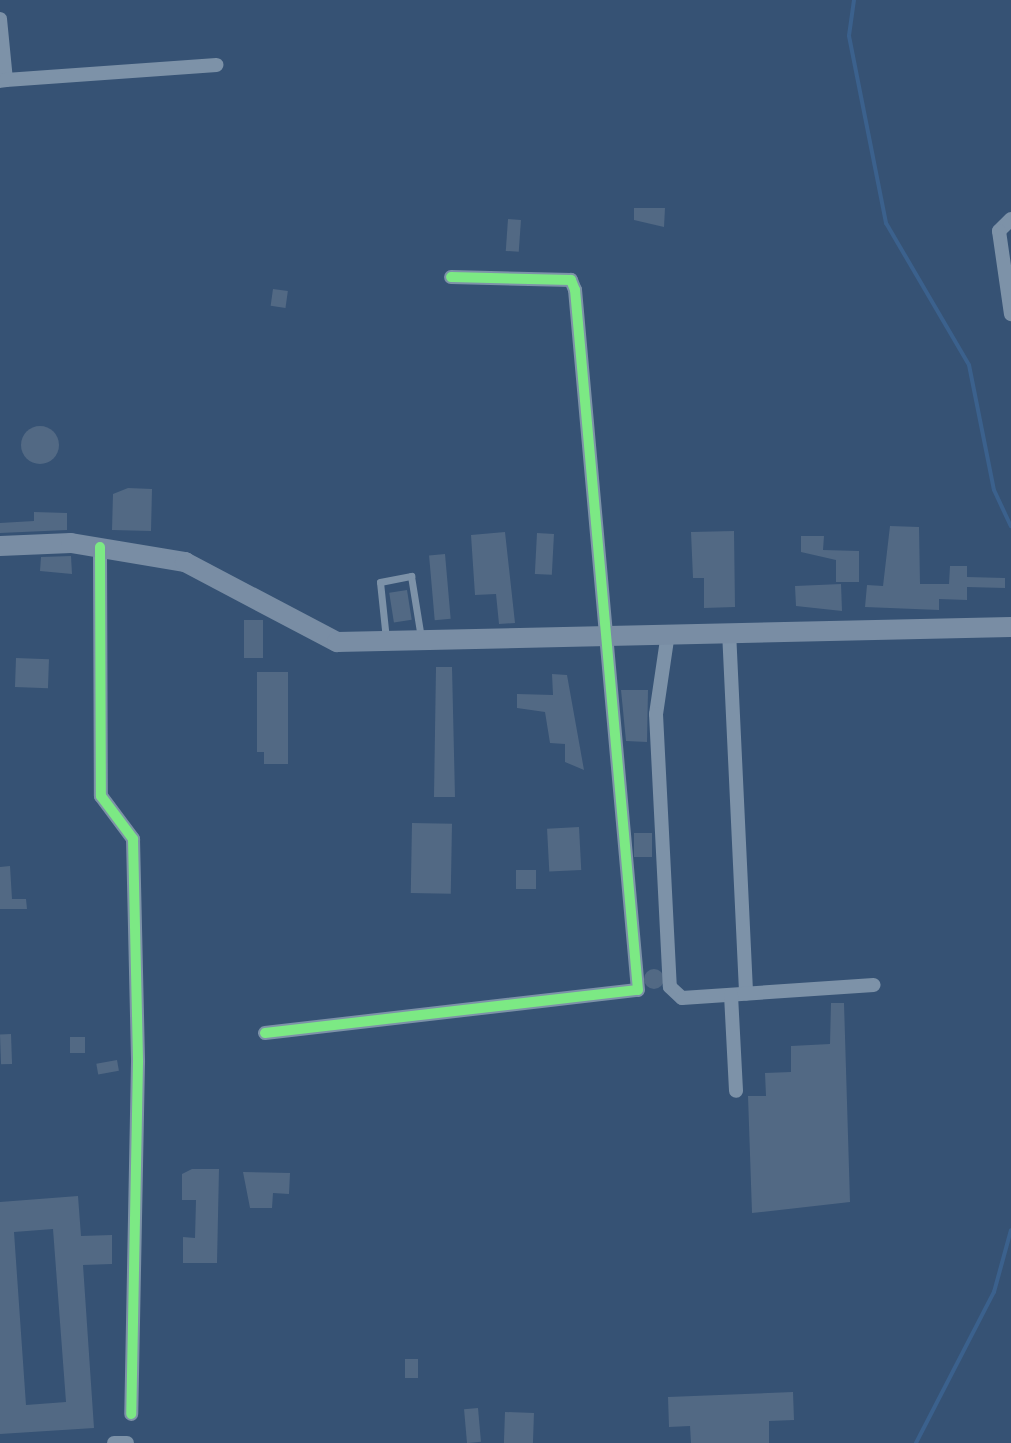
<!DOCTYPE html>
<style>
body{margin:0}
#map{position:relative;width:1011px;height:1443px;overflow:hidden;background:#365274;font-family:Commissioner,sans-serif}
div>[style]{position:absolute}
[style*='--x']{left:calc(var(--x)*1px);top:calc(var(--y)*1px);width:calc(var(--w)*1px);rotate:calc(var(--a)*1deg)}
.stream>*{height:4px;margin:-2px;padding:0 2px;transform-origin:2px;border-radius:2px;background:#3b618d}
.building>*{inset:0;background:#526984;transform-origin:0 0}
.round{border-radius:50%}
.service>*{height:7px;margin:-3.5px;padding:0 3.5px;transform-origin:3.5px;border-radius:3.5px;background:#7d92a8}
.minor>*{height:14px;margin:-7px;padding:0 7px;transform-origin:7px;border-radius:7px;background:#7d92a8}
.secondary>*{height:20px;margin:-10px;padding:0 10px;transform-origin:10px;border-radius:10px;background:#798da4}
.cycleway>*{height:10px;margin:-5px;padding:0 5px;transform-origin:5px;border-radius:5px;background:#7ce984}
span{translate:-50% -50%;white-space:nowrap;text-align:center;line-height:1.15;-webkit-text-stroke:7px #1b4f8f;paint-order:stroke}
</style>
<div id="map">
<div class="stream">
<div style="--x:854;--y:0;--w:36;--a:98"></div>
<div style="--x:849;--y:36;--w:191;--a:78.8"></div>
<div style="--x:886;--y:223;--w:164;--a:59.7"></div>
<div style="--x:969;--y:365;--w:127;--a:78.7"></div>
<div style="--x:994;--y:490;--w:40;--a:65"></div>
<div style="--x:916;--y:1443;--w:170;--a:-62.7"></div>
<div style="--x:994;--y:1292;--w:64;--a:-74.7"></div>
</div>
<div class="building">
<div style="clip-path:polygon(634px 208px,665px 208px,664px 227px,634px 220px)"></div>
<div style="left:508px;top:219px;width:13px;height:32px;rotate:4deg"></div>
<div style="left:273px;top:289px;width:15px;height:17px;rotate:8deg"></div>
<div class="round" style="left:21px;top:426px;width:38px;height:38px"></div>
<div style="clip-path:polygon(128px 488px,152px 489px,151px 531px,112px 530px,113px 494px)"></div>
<div style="clip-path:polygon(34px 512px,67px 513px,67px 530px,0 533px,0 523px,34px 521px)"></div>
<div style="clip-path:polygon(890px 526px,919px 527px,920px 584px,949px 584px,950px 566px,967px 566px,967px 577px,1005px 578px,1005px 588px,967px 587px,967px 600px,939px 599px,939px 610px,865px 607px,867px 585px,883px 586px)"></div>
<div style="clip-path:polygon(734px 531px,735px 607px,704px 608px,704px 578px,693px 578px,691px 532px)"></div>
<div style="clip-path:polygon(505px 532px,515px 623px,499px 624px,496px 594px,475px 595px,471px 535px)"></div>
<div style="left:537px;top:533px;width:17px;height:41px;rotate:3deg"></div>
<div style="clip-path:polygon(801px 536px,824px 536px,823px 550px,859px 551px,859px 582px,836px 582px,836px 560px,801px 552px)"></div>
<div style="left:445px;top:554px;width:65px;height:16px;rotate:85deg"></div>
<div style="clip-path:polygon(71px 556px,72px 574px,40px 571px,41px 557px)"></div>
<div style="clip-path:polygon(841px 584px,842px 611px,796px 606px,795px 586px)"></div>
<div style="left:407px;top:590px;width:30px;height:18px;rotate:81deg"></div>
<div style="left:244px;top:620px;width:19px;height:38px"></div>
<div style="left:16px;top:658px;width:33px;height:29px;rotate:2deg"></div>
<div style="clip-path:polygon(436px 667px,452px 667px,455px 797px,434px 797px)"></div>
<div style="clip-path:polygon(257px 672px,288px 672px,288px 764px,264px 764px,264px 752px,257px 752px)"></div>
<div style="clip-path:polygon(552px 674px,567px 675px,584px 770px,565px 762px,565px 744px,550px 743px,545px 712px,517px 708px,517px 694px,553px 695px)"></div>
<div style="clip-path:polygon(621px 690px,648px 690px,647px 742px,626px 741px)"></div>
<div style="left:412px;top:823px;width:40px;height:70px;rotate:1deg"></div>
<div style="left:579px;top:827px;width:43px;height:32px;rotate:87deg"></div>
<div style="left:634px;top:833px;width:18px;height:24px"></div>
<div style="clip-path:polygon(10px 866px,12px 899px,26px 899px,27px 909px,0 909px,0 867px)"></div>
<div style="left:516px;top:870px;width:20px;height:19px"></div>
<div class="round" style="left:644px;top:969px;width:20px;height:20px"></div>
<div style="clip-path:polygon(831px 1003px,844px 1003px,850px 1202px,752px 1213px,748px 1096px,766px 1096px,765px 1073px,791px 1072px,791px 1046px,830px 1044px)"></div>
<div style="left:11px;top:1034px;width:30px;height:11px;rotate:88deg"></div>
<div style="left:70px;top:1037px;width:15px;height:16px"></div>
<div style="left:117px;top:1060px;width:11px;height:21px;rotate:80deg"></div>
<div style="clip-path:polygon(192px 1169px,219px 1169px,217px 1263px,183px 1263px,183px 1237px,195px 1238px,196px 1200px,182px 1200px,182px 1174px)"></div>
<div style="clip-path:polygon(243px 1172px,290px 1173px,289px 1194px,273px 1193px,272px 1208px,250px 1208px)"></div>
<div style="clip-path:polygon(evenodd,78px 1196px,81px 1236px,112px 1235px,112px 1264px,83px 1265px,94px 1428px,0 1434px,0 1202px,78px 1196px,53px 1229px,66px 1402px,26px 1405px,14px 1232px,53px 1229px)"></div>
<div style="left:405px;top:1359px;width:13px;height:19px"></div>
<div style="clip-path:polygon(793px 1392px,794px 1420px,769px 1421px,769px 1443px,691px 1443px,690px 1426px,669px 1427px,668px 1397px)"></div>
<div style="left:478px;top:1408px;width:34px;height:14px;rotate:85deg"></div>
<div style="left:505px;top:1412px;width:29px;height:31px;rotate:2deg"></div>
</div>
<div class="service">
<div style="--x:386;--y:639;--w:57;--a:-96"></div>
<div style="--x:380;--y:582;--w:32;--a:-11"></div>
<div style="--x:411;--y:576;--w:63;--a:80.8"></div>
</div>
<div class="minor">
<div style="--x:0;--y:19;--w:61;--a:84.4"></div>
<div style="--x:6;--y:80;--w:6;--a:171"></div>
<div style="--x:6;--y:80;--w:211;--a:-4.1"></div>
<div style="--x:1011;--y:219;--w:17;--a:135"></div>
<div style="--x:999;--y:231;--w:84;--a:81.8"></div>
<div style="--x:100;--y:547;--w:249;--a:89.8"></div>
<div style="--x:101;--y:796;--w:54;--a:53.3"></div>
<div style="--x:133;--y:839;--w:223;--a:88.7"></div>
<div style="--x:138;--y:1062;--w:352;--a:91.1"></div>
<div style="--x:729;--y:631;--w:363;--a:87.3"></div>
<div style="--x:668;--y:633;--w:82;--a:98.4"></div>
<div style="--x:656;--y:714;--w:273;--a:87.1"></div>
<div style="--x:670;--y:987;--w:16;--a:43"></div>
<div style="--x:682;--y:998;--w:192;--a:-3.9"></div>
<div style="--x:731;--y:995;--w:96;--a:87"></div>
<div style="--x:265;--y:1033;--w:375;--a:-6.6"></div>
<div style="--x:638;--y:990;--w:703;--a:-95.14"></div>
<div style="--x:575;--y:290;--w:11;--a:-112"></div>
<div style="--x:571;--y:280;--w:120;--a:-178.6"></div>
<div style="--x:114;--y:1443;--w:13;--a:0"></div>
</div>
<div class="secondary">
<div style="--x:0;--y:546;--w:71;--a:-2.4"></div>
<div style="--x:71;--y:543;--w:116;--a:9.5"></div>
<div style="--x:185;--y:562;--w:172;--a:27.8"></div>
<div style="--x:337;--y:642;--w:674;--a:-1.27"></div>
</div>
<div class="cycleway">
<div style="--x:100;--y:547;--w:249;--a:89.8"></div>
<div style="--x:101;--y:796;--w:54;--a:53.3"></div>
<div style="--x:133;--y:839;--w:223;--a:88.7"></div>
<div style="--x:138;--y:1062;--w:352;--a:91.1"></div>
<div style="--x:265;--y:1033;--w:375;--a:-6.6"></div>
<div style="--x:638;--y:990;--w:703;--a:-95.14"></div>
<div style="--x:575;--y:290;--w:11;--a:-112"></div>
<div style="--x:571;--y:280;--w:120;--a:-178.6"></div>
</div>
</div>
